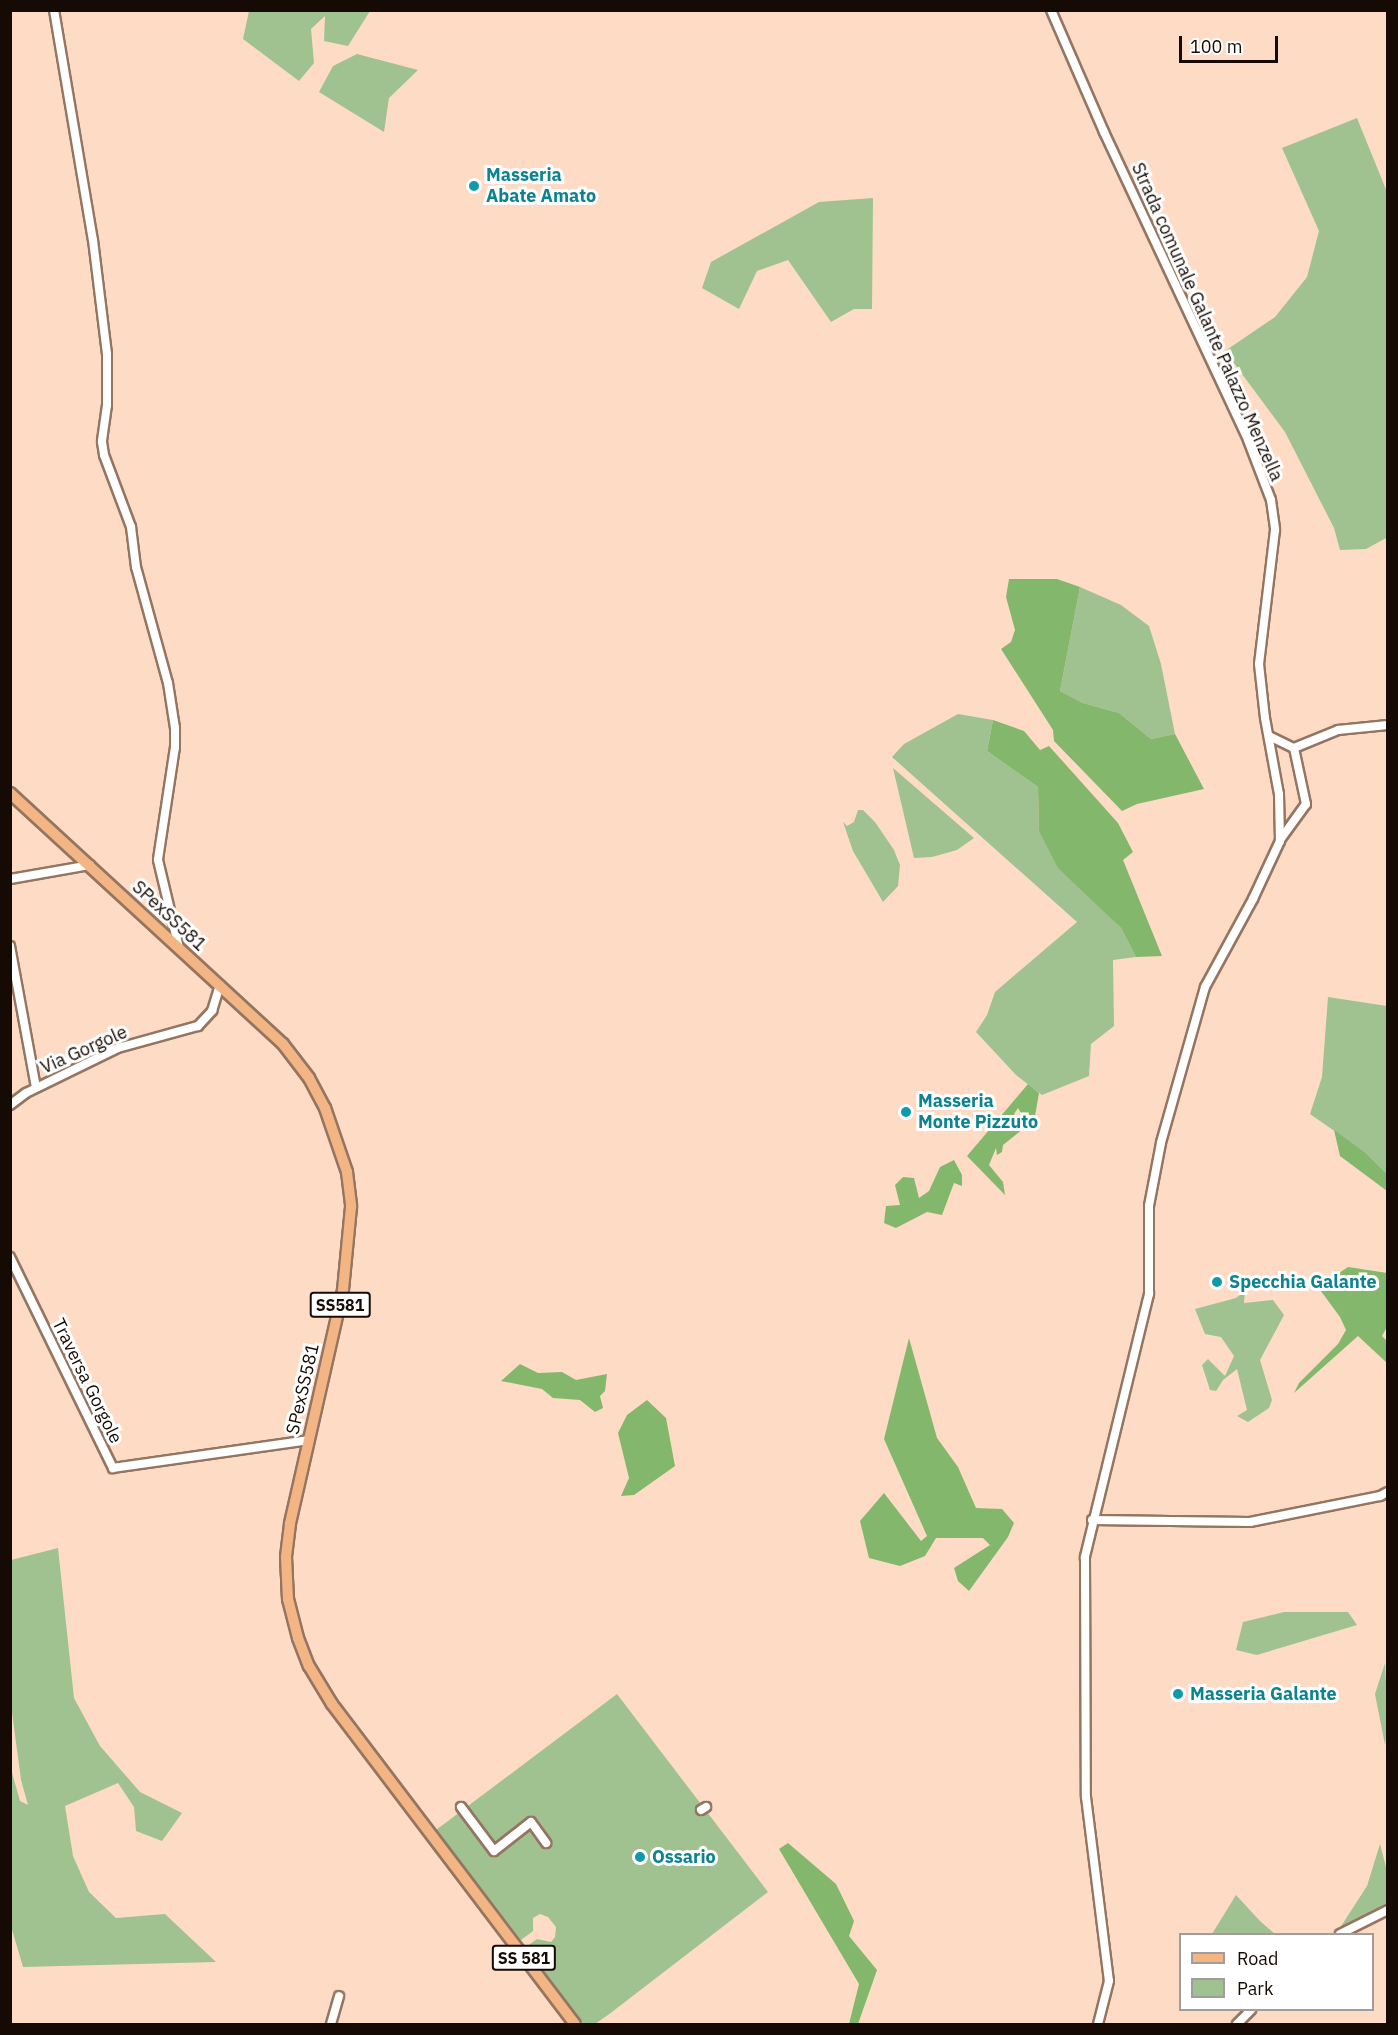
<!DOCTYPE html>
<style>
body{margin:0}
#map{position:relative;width:1398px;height:2035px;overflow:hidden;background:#fedbc5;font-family:"IBM Plex Sans",sans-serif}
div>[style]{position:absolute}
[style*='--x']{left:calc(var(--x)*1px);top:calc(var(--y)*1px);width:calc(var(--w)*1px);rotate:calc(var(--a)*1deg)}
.green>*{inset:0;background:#a0c291}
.forest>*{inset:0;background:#83b76c}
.roads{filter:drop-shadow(2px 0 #947562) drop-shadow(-2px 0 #947562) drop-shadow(0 2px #947562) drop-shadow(0 -2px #947562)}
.minor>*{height:8px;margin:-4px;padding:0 4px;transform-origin:4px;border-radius:4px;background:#fff}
.major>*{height:10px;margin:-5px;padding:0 5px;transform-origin:5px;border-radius:5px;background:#f4b585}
.dots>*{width:16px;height:16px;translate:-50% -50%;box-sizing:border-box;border:3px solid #fff;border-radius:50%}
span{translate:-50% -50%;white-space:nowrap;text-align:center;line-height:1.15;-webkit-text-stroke:6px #fff;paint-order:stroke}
.shield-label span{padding:2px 4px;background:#fff;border:2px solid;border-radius:4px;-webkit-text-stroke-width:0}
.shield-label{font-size:16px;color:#160b04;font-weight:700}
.culture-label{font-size:18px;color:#0d838f;font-weight:700}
.left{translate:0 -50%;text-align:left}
.street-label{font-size:18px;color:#160b04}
.frame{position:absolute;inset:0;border:12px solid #160b04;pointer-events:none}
.legend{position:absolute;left:1179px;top:1933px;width:195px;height:78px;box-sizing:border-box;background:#fff;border:2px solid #a29d9b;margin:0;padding:8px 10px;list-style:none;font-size:18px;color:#160b04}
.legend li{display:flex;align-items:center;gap:12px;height:30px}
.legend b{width:30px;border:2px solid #a29d9b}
.scale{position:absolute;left:1179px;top:36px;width:99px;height:27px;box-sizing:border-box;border:3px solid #160b04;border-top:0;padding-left:8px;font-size:18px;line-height:21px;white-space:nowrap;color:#160b04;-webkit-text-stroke:4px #fff;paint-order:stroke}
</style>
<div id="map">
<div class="green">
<div style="clip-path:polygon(249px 11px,249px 10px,370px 11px,348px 46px,324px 41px,325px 16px,311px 29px,314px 63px,299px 81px,243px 39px)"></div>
<div style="clip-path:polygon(357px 54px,418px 70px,389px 98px,384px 132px,319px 92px,333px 66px)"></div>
<div style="clip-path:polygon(1357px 118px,1387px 192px,1388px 537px,1366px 549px,1340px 550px,1334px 528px,1285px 432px,1225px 351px,1275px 317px,1307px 277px,1319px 231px,1282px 148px)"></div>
<div style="clip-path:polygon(873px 198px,872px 309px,854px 309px,831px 322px,788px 260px,757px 271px,739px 309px,702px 288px,711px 262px,819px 202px)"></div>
<div style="clip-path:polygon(1080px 587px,1121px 605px,1149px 626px,1161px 664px,1175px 734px,1151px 739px,1119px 713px,1083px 703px,1060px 691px)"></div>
<div style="clip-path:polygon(958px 714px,993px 720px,987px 751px,1038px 787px,1039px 831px,1091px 898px,1121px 928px,1136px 957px,1113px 960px,1114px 1026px,1091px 1044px,1089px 1076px,1042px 1095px,1016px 1075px,976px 1032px,987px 1015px,995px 992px,1077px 922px,892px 757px,904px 744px)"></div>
<div style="clip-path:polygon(893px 768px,974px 838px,957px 850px,932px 857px,914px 858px)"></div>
<div style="clip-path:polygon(858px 810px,863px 810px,875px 822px,894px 850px,900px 865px,898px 886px,883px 902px,853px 851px,843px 822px,847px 826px,854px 822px)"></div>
<div style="clip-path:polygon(1328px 997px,1387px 1006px,1387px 1174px,1366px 1153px,1310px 1114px,1322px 1077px)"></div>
<div style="clip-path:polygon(1245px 1291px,1244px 1303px,1273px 1300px,1284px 1315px,1260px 1360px,1272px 1400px,1269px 1408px,1248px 1422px,1237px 1416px,1247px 1410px,1237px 1369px,1223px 1380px,1216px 1391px,1210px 1390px,1202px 1365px,1208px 1359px,1225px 1376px,1234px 1356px,1221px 1337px,1205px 1334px,1195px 1309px,1236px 1298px)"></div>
<div style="clip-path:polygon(58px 1548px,74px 1698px,100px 1746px,140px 1792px,182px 1813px,162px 1841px,136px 1831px,134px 1807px,118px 1783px,65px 1806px,73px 1856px,89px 1892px,116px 1918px,165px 1914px,216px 1962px,23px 1967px,10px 1923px,11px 1769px,20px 1801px,28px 1805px,21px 1780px,11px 1705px,11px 1560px)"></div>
<div style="clip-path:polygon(1284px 1612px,1348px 1612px,1357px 1625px,1257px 1655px,1236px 1650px,1243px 1622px)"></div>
<div style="clip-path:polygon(1385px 1663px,1388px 1724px,1385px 1745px,1375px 1694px)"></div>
<div style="clip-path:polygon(617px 1694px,768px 1892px,608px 2015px,595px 2024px,584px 2024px,526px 1947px,537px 1939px,551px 1942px,555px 1937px,556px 1927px,548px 1917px,540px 1914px,533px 1918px,533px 1931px,521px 1940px,436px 1830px)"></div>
<div style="clip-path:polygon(1380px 1844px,1387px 1871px,1387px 1907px,1336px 1934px,1367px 1886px)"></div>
<div style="clip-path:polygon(1236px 1895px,1260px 1921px,1275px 1934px,1212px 1934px)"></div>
</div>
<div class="forest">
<div style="clip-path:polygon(1009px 579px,1057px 579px,1080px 587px,1060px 691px,1083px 703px,1119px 713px,1151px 739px,1175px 734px,1204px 789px,1137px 804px,1122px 811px,1054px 741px,1053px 730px,1001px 649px,1011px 642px,1015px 630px,1006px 597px)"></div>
<div style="clip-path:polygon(993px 720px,1024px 731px,1040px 750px,1049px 746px,1118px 823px,1133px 852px,1123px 860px,1162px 956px,1136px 957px,1121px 928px,1058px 868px,1039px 831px,1038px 787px,987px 751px)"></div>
<div style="clip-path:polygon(1028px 1084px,1039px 1093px,1035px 1116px,1026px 1121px,1018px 1108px,1014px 1114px,1023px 1129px,1003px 1145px,1002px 1152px,997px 1155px,996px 1148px,989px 1165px,1003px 1182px,1005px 1195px,967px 1156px)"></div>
<div style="clip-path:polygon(1334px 1130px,1366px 1153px,1387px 1174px,1387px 1191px,1340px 1156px)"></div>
<div style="clip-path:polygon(954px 1160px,962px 1175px,962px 1186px,954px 1183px,942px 1215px,927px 1212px,896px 1228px,884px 1223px,886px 1206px,900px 1205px,895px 1185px,903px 1177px,914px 1178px,919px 1198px,929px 1191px,940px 1167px)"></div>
<div style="clip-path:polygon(1348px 1267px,1387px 1273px,1387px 1327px,1382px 1336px,1387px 1341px,1387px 1363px,1358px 1336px,1294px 1393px,1299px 1383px,1338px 1344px,1346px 1330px,1340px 1317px,1318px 1287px)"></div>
<div style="clip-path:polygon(909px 1338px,937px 1438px,958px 1467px,976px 1508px,1002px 1509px,1014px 1523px,1008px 1537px,969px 1591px,958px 1581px,954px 1568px,990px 1545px,983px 1538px,936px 1538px,925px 1556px,900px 1566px,869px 1558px,860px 1521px,884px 1493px,921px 1541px,927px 1536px,884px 1439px)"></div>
<div style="clip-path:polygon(520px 1364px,538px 1373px,562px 1372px,576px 1380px,607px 1374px,605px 1391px,600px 1396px,603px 1408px,595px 1412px,580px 1400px,553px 1398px,542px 1389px,501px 1381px)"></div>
<div style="clip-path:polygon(647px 1400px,666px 1418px,675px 1466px,634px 1495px,621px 1496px,629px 1478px,618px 1433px,627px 1415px)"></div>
<div style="clip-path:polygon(788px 1843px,836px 1884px,854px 1921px,849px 1936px,877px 1970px,858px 2024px,849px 2024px,859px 1984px,779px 1849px)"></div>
</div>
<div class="roads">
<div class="minor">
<div style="--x:54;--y:10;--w:233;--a:80.4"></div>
<div style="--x:93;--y:240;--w:115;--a:83"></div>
<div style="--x:107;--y:354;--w:51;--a:90"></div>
<div style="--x:107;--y:405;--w:37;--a:98"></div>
<div style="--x:102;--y:442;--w:13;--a:81"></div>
<div style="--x:104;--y:455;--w:77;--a:69.4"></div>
<div style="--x:131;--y:527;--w:40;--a:82.9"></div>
<div style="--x:136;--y:567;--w:120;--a:74.6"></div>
<div style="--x:168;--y:683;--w:46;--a:81.2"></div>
<div style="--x:175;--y:728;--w:19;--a:90"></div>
<div style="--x:175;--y:747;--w:114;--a:98.6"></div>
<div style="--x:158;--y:860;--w:90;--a:76.6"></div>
<div style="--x:1051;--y:10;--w:133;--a:66.5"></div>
<div style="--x:1104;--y:132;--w:340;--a:64.9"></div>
<div style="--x:1248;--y:440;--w:64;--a:69"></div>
<div style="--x:1271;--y:500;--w:30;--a:82"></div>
<div style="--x:1275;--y:530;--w:135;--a:96.8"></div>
<div style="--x:1259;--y:664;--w:54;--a:83.7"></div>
<div style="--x:1265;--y:718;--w:77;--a:79.6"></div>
<div style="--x:1279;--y:794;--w:47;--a:88.8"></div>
<div style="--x:1280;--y:841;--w:64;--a:115"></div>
<div style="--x:1253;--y:899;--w:100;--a:118.6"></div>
<div style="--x:1205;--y:987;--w:162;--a:105.8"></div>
<div style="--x:1161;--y:1143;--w:64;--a:100.8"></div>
<div style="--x:1149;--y:1206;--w:88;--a:90"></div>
<div style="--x:1149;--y:1294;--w:271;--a:103.7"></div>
<div style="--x:1085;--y:1557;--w:240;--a:89.8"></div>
<div style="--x:1086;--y:1797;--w:185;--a:82.9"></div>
<div style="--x:1109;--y:1981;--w:44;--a:104.3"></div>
<div style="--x:1269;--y:736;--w:28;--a:26"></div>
<div style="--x:1280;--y:840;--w:44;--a:-54.2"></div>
<div style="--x:1306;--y:804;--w:57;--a:-102.1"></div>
<div style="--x:1294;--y:748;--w:48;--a:-22.2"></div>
<div style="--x:1338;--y:730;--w:50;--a:-5.7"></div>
<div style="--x:10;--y:879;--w:81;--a:-9.9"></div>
<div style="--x:10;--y:946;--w:144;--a:79.6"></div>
<div style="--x:10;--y:1105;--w:20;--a:-37"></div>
<div style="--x:26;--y:1093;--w:102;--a:-26.1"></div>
<div style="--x:118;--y:1048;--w:83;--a:-15.4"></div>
<div style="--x:198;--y:1026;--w:21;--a:-47"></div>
<div style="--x:212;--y:1011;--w:27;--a:-73"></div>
<div style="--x:10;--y:1257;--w:235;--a:64"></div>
<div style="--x:113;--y:1468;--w:198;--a:-8.1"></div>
<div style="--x:1092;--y:1520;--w:158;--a:0.7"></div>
<div style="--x:1250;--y:1522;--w:133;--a:-11.3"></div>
<div style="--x:1380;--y:1496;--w:9;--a:-27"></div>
<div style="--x:461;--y:1807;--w:55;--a:53.1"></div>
<div style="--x:494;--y:1851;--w:47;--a:-38.1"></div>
<div style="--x:531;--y:1822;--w:26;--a:54"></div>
<div style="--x:701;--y:1810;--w:6;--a:-31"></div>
<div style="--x:1340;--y:1934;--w:54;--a:-26.6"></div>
<div style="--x:331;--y:2024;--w:29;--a:-74"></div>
<div style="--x:1237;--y:2024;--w:20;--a:-45"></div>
</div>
<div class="major">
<div style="--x:10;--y:793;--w:371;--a:42.6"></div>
<div style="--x:283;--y:1044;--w:43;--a:52.6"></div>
<div style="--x:309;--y:1078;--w:34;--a:62"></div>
<div style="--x:325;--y:1108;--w:68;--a:71"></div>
<div style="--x:347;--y:1172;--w:35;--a:83"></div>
<div style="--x:351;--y:1207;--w:83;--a:95.5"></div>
<div style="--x:343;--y:1290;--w:240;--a:102.8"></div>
<div style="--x:290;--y:1524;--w:33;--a:97"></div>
<div style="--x:286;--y:1557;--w:42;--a:87.3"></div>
<div style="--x:288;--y:1599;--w:40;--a:75.6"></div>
<div style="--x:298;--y:1638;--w:30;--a:69"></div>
<div style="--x:309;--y:1666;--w:44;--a:58.8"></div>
<div style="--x:332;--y:1704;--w:402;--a:52.8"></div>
</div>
</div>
<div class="dots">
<div style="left:474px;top:186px;background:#0f9aa8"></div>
<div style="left:906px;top:1112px;background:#0f9aa8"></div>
<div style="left:1217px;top:1282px;background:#0f9aa8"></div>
<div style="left:1178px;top:1694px;background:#0f9aa8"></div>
<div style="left:640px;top:1857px;background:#0f9aa8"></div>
</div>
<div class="shield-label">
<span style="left:340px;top:1305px">SS581</span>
<span style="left:524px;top:1958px">SS 581</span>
</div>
<div class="culture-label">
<span class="left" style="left:486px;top:186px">Masseria<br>Abate Amato</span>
<span class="left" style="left:918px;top:1112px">Masseria<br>Monte Pizzuto</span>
<span class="left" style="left:1229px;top:1282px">Specchia Galante</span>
<span class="left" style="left:1190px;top:1694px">Masseria Galante</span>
<span class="left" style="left:652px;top:1857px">Ossario</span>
</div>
<div class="street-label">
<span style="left:1207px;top:322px;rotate:66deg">Strada comunale Galante Palazzo Menzella</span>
<span style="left:169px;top:916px;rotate:43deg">SPexSS581</span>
<span style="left:84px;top:1050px;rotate:-24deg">Via Gorgole</span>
<span style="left:87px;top:1381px;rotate:64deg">Traversa Gorgole</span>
<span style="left:303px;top:1389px;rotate:-77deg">SPexSS581</span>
</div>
<div class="frame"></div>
<ul class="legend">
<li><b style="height:8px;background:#f4b585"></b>Road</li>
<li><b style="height:16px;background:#a0c291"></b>Park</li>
</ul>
<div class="scale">100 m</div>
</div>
